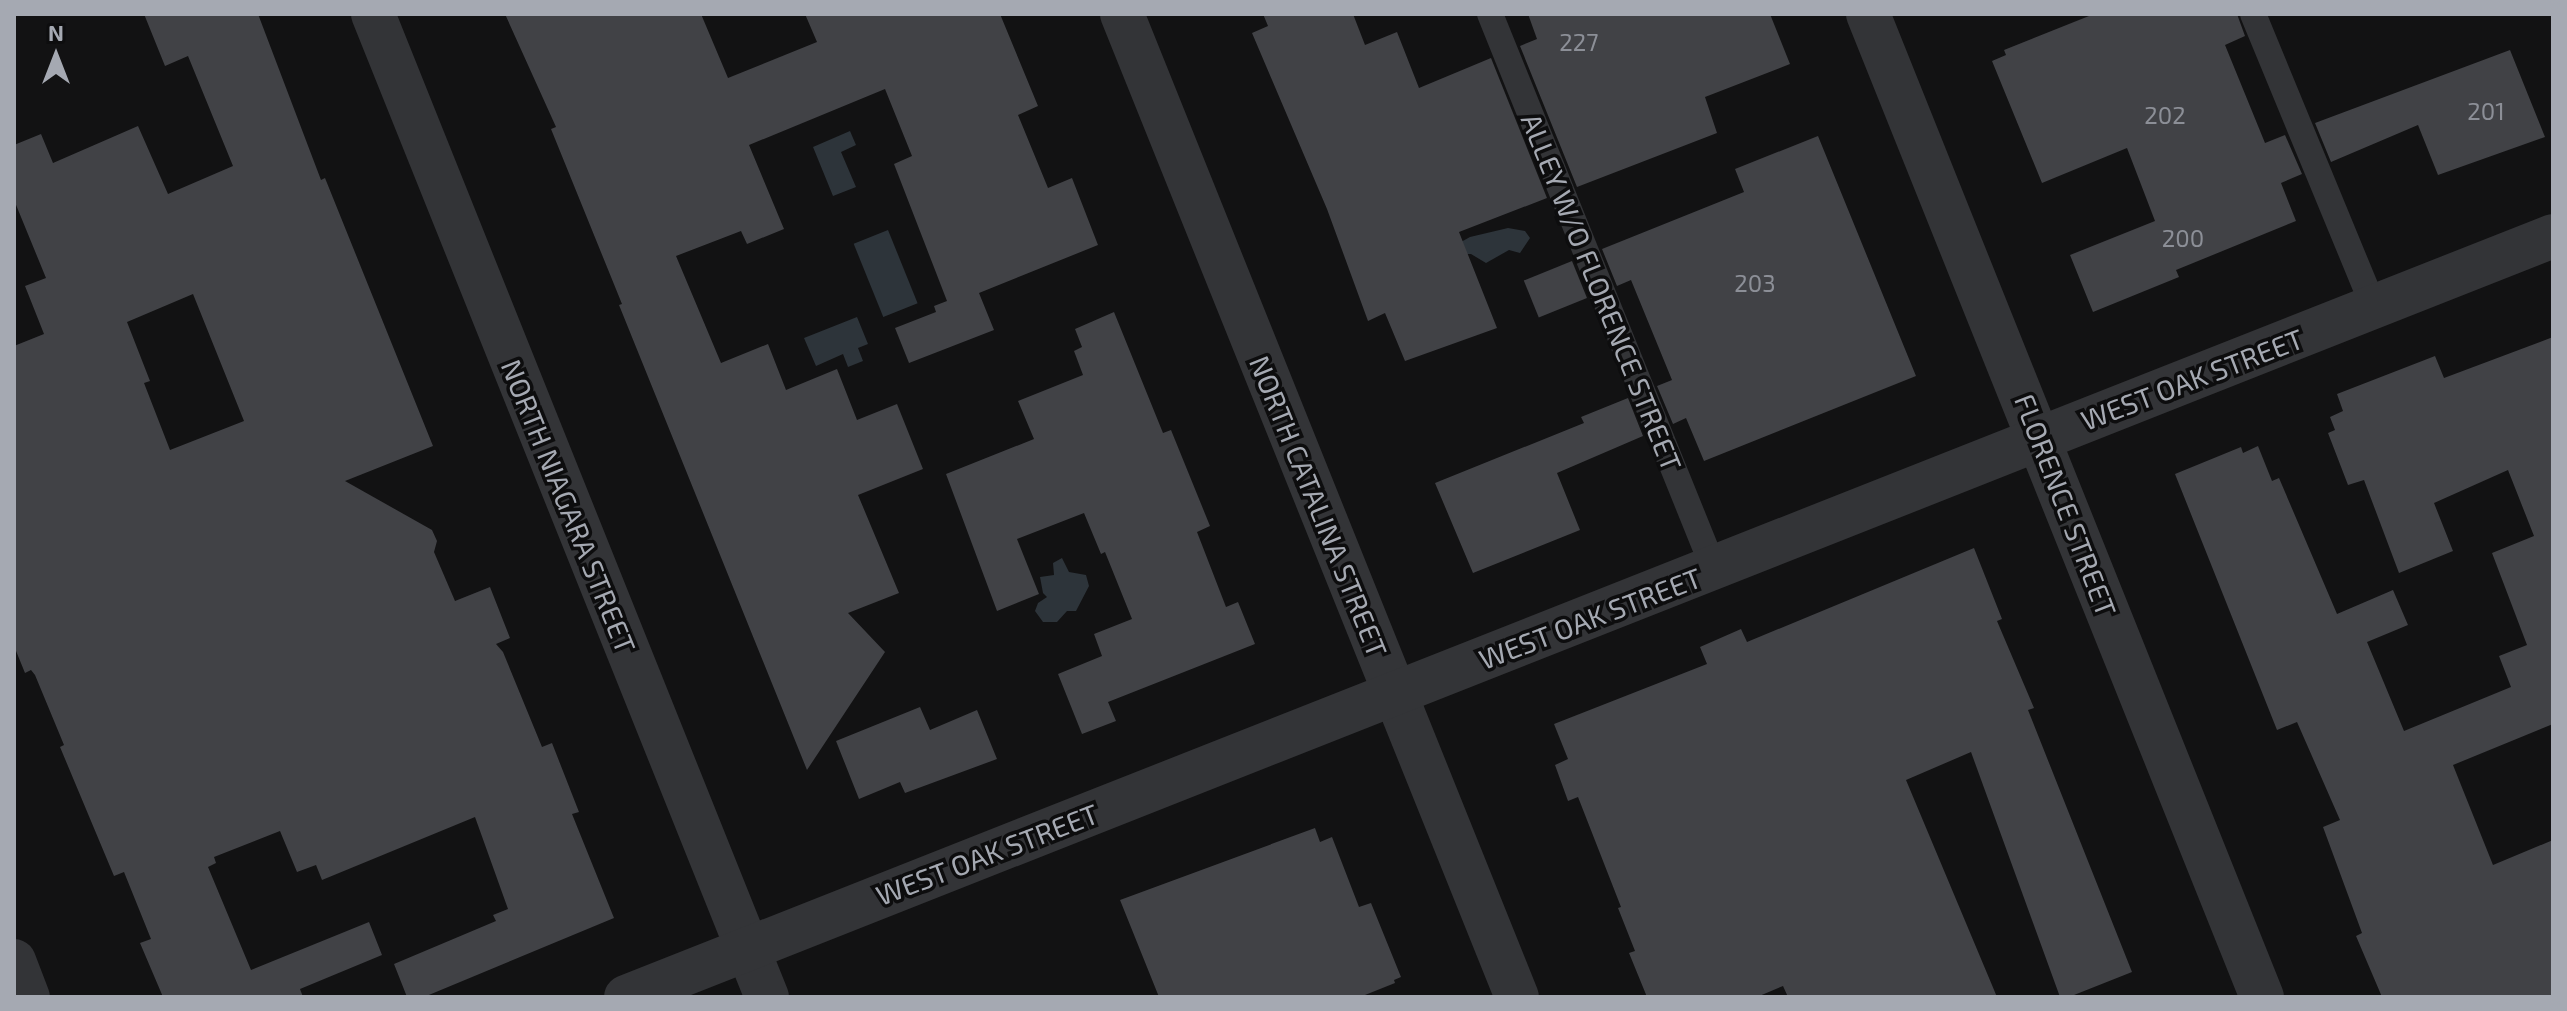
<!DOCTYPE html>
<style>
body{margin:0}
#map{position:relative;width:2567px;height:1011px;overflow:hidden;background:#121213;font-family:"Exo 2",sans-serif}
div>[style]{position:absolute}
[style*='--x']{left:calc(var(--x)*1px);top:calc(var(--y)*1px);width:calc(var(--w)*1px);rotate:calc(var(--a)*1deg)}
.water>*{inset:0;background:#2d343a;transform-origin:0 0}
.building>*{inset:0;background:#414246;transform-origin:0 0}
.lane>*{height:26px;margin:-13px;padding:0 13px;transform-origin:13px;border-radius:13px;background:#333437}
.street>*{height:44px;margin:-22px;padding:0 22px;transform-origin:22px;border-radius:22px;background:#333437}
span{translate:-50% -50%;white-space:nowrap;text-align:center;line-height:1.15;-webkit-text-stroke:7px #0d0d0e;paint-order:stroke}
.number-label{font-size:24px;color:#8c8f97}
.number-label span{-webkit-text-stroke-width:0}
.street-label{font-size:28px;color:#a5a9b2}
.frame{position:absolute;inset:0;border:16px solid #a5a9b2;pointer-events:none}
.north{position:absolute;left:16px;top:16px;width:80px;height:80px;-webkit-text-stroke:6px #0d0d0e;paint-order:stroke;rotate:0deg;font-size:22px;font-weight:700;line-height:32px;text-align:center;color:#a5a9b2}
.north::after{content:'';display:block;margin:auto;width:28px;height:36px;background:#a5a9b2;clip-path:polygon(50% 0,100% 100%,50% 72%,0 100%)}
</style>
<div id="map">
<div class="water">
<div style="clip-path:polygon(850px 131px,856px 145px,841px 152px,856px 187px,833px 196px,813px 147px)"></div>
<div style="clip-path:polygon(1508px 228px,1525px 231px,1530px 238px,1520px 253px,1509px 250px,1486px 263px,1471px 254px,1460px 254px,1461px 242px,1470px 237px)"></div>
<div style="left:888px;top:230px;width:79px;height:37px;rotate:68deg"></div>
<div style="clip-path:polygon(857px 317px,868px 344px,858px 348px,863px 361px,848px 367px,843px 354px,816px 366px,804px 338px)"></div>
<div style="clip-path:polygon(1062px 558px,1069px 572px,1086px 575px,1089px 586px,1076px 611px,1067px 611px,1057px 622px,1043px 622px,1035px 611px,1038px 603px,1047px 597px,1043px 593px,1040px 577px,1054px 575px,1053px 563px)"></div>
</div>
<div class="building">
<div style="clip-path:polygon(evenodd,144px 14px,258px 14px,321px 180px,325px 178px,433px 446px,345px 481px,432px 530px,437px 541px,434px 552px,455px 601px,490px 587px,510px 638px,496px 644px,503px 652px,542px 747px,552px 743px,579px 812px,572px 814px,614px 918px,424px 997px,407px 997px,394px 964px,496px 921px,493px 915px,508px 909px,475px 817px,322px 880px,316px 865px,297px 872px,280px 831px,214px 857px,216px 863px,208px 867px,251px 970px,369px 922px,382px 955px,300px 989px,303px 997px,163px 997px,140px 943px,151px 939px,124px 872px,114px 876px,60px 747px,64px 745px,35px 675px,31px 670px,25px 673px,14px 646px,14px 346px,44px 334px,25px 286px,46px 278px,14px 200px,14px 145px,41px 134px,53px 163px,138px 126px,168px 194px,233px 166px,188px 56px,165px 66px,144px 14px,193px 294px,244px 421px,170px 450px,144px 383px,150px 381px,127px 322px,193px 294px)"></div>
<div style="clip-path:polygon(505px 14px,701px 14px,728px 78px,817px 42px,805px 14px,1000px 14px,1038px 106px,1018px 115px,1048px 188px,1072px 178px,1098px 245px,979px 293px,994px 330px,909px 363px,895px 328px,936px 312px,934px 306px,947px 301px,894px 164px,912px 156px,885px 89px,749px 145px,784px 229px,747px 244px,741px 231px,676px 256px,721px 363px,768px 344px,786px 390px,837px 369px,857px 420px,897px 404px,923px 469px,858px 495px,899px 593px,848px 613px,885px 652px,807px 770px,619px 305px,622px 304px,551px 129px,556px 127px)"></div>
<div style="clip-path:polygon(1263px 14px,1353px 14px,1365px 45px,1397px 32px,1419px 88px,1491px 58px,1547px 198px,1459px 232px,1497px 328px,1405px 361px,1385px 313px,1368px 321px,1327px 209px,1252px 33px,1268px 26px)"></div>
<div style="clip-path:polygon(1528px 14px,1770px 14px,1790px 64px,1705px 97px,1717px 133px,1577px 187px,1520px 46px,1537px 39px)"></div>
<div style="clip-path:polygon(2094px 14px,2237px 14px,2245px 36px,2225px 45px,2265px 143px,2285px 135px,2302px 174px,2281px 183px,2296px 221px,2176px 270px,2179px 277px,2093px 312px,2070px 255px,2155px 221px,2127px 148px,2042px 183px,1992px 61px,2006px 55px,2004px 50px)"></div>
<div style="clip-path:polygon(2510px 50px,2545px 137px,2438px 175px,2418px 125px,2331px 162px,2315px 123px)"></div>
<div style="clip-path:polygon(1818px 136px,1916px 376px,1704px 461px,1686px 418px,1673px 424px,1657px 386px,1672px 380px,1631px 280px,1617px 286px,1602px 249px,1744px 192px,1735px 169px)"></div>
<div style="left:1572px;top:261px;width:40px;height:52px;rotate:68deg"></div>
<div style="clip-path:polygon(1114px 312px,1163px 433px,1171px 430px,1210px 526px,1197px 532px,1226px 607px,1238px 602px,1255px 644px,1108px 702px,1116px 721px,1082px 734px,1058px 674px,1102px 656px,1094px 634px,1132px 619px,1105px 552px,1101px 554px,1084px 513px,1017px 539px,1039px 594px,997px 611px,946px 474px,1034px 439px,1018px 401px,1083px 375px,1074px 351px,1082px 347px,1075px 329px)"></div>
<div style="clip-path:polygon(2553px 337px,2553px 724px,2453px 765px,2493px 865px,2553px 840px,2553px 997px,2382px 997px,2356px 936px,2362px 933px,2323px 827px,2340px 820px,2297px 722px,2277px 730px,2175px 474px,2241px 447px,2243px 453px,2258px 446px,2272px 481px,2279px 478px,2337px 614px,2393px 590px,2408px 625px,2367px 642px,2404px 731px,2511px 687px,2499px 656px,2527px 645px,2492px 553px,2534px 536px,2508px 470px,2434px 503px,2453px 551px,2399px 573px,2364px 480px,2348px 485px,2328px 433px,2335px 430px,2330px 417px,2343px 411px,2337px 394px,2435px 356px,2444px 378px)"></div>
<div style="clip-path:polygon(1628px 398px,1643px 436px,1557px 473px,1580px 530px,1473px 573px,1435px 483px,1584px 423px,1581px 417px)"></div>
<div style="clip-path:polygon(1974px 548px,2002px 619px,1997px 621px,2034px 708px,2028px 710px,2132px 972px,2069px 997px,2060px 997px,1971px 752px,1906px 780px,1997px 997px,1788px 997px,1783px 986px,1757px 997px,1647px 997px,1629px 953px,1635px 951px,1618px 908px,1621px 907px,1578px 797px,1568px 801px,1555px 765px,1568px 759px,1554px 724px,1707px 664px,1700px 647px,1741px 629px,1747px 642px)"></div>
<div style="clip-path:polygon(920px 707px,930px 730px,977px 710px,997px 759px,905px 793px,900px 782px,859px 799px,836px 741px)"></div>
<div style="clip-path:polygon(1315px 828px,1320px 842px,1332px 837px,1359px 907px,1371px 903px,1401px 977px,1394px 980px,1395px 983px,1360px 997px,1159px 997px,1120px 900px)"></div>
</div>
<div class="lane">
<div style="--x:1490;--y:14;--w:598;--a:68.02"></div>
<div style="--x:2253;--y:14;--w:318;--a:67.6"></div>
</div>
<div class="street">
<div style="--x:373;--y:14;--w:1059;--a:68.16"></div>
<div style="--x:1122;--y:14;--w:1059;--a:68.11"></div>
<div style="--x:1868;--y:14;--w:1059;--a:68.16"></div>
<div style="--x:14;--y:961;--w:39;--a:69"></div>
<div style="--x:626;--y:997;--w:2072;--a:-21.55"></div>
</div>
<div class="number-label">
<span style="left:1579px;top:42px">227</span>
<span style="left:2486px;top:111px">201</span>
<span style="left:2165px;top:115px">202</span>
<span style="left:2183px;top:238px">200</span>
<span style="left:1755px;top:283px">203</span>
</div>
<div class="street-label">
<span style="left:1602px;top:292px;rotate:68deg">ALLEY W/O FLORENCE STREET</span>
<span style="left:2192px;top:379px;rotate:-21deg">WEST OAK STREET</span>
<span style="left:2066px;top:505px;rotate:69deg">FLORENCE STREET</span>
<span style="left:569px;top:506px;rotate:68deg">NORTH NIAGARA STREET</span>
<span style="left:1319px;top:506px;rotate:68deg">NORTH CATALINA STREET</span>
<span style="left:1590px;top:618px;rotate:-21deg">WEST OAK STREET</span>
<span style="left:987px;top:854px;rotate:-21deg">WEST OAK STREET</span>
</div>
<div class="frame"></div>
<div class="north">N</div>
</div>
